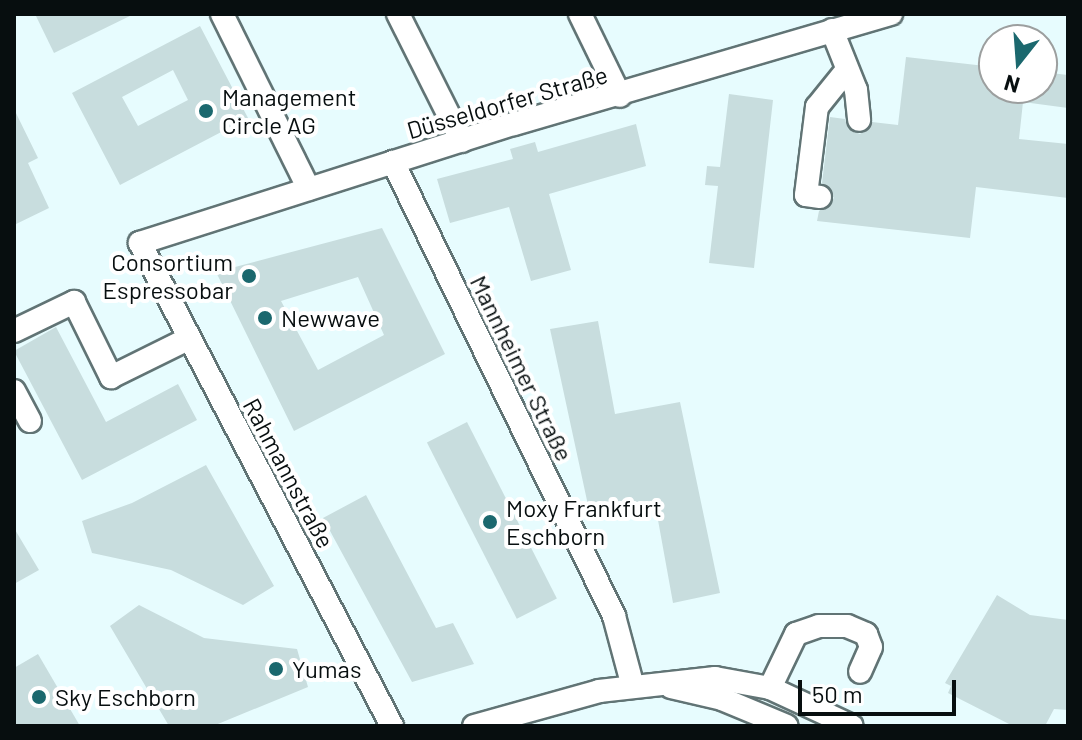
<!DOCTYPE html>
<meta charset="utf-8">
<style>
body{margin:0}
#map{position:relative;width:1082px;height:740px;overflow:hidden;background:#e7fcfe;font-family:Barlow,sans-serif}
div>[style]{position:absolute}
[style*='--x']{left:calc(var(--x)*1px);top:calc(var(--y)*1px);width:calc(var(--w)*1px);rotate:calc(var(--a)*1deg)}
.building>*{inset:0;background:#c8ddde;transform-origin:0 0}
.roads{filter:drop-shadow(2px 0 #617475) drop-shadow(-2px 0 #617475) drop-shadow(0 2px #617475) drop-shadow(0 -2px #617475)}
.minor>*{height:22px;margin:-11px;padding:0 11px;transform-origin:11px;border-radius:11px;background:#fff}
.dots>*{width:22px;height:22px;translate:-50% -50%;box-sizing:border-box;border:4px solid #fff;border-radius:50%}
span{translate:-50% -50%;white-space:nowrap;text-align:center;line-height:1.15;-webkit-text-stroke:8px #fff;paint-order:stroke}
.poi-label{font-size:24px;color:#070e0f}
.left{translate:0 -50%;text-align:left}
.right{translate:-100% -50%;text-align:right}
.street-label{font-size:24px;color:#070e0f}
.frame{position:absolute;inset:0;border:16px solid #070e0f;pointer-events:none}
.north{position:absolute;left:978px;top:24px;width:80px;height:80px;box-sizing:border-box;background:#fff;border:2px solid #9c9f9f;border-radius:50%;rotate:197deg;font-size:22px;font-weight:700;line-height:32px;text-align:center;color:#070e0f}
.north::after{content:'';display:block;margin:auto;width:28px;height:36px;background:#1b686e;clip-path:polygon(50% 0,100% 100%,50% 72%,0 100%)}
.scale{position:absolute;left:798px;top:680px;width:158px;height:36px;box-sizing:border-box;border:4px solid #070e0f;border-top:0;padding-left:10px;font-size:24px;line-height:28px;white-space:nowrap;color:#070e0f;-webkit-text-stroke:6px #fff;paint-order:stroke}
</style>
<div id="map">
<div class="building">
<div style="clip-path:polygon(35px 14px,134px 14px,54px 53px)"></div>
<div style="clip-path:polygon(evenodd,200px 26px,248px 118px,120px 185px,72px 93px,200px 26px,173px 70px,188px 100px,138px 126px,122px 97px,173px 70px)"></div>
<div style="clip-path:polygon(906px 57px,994px 67px,994px 88px,1042px 88px,1042px 72px,1068px 75px,1068px 108px,1023px 102px,1019px 139px,1068px 144px,1068px 198px,976px 187px,970px 238px,817px 221px,819px 211px,834px 198px,822px 183px,830px 117px,845px 119px,848px 129px,860px 134px,872px 122px,898px 125px)"></div>
<div style="clip-path:polygon(729px 94px,773px 100px,754px 268px,709px 263px,718px 186px,705px 185px,707px 166px,720px 167px)"></div>
<div style="clip-path:polygon(14px 109px,38px 158px,28px 163px,49px 208px,14px 225px)"></div>
<div style="clip-path:polygon(636px 124px,646px 166px,549px 194px,571px 270px,531px 281px,509px 207px,450px 223px,437px 179px,513px 159px,510px 149px,535px 142px,538px 152px)"></div>
<div style="clip-path:polygon(evenodd,382px 228px,445px 354px,294px 431px,216px 272px,382px 228px,358px 277px,384px 335px,318px 370px,281px 301px,358px 277px)"></div>
<div style="clip-path:polygon(598px 321px,615px 414px,680px 402px,720px 593px,673px 603px,656px 509px,591px 519px,550px 329px)"></div>
<div style="clip-path:polygon(56px 327px,106px 422px,178px 384px,197px 420px,82px 480px,14px 351px)"></div>
<div style="left:467px;top:422px;width:198px;height:45px;rotate:63deg"></div>
<div style="clip-path:polygon(206px 465px,274px 586px,243px 605px,171px 570px,92px 553px,82px 521px,132px 503px)"></div>
<div style="clip-path:polygon(366px 495px,436px 628px,453px 623px,474px 664px,412px 682px,323px 518px)"></div>
<div style="clip-path:polygon(14px 528px,39px 570px,14px 584px)"></div>
<div style="clip-path:polygon(997px 595px,1030px 615px,1068px 620px,1068px 710px,1054px 709px,1045px 726px,1013px 726px,948px 693px,951px 686px,945px 683px)"></div>
<div style="clip-path:polygon(139px 605px,204px 638px,297px 649px,308px 687px,213px 726px,169px 726px,110px 626px)"></div>
<div style="clip-path:polygon(38px 654px,80px 726px,14px 726px,14px 668px)"></div>
</div>
<div class="roads">
<div class="minor">
<div style="--x:222;--y:14;--w:195;--a:63.6"></div>
<div style="--x:398;--y:14;--w:142;--a:63.3"></div>
<div style="--x:580;--y:14;--w:91;--a:64"></div>
<div style="--x:832;--y:30;--w:65;--a:68.2"></div>
<div style="--x:856;--y:90;--w:30;--a:84"></div>
<div style="--x:393;--y:162;--w:505;--a:64.04"></div>
<div style="--x:614;--y:616;--w:73;--a:75"></div>
<div style="--x:820;--y:197;--w:14;--a:-172"></div>
<div style="--x:806;--y:195;--w:89;--a:-82.9"></div>
<div style="--x:817;--y:107;--w:46;--a:-51.1"></div>
<div style="--x:14;--y:331;--w:67;--a:-25.8"></div>
<div style="--x:74;--y:302;--w:84;--a:63.7"></div>
<div style="--x:111;--y:377;--w:86;--a:-26.3"></div>
<div style="--x:14;--y:391;--w:34;--a:62"></div>
<div style="--x:671;--y:687;--w:52;--a:13.2"></div>
<div style="--x:722;--y:699;--w:70;--a:22.6"></div>
<div style="--x:770;--y:688;--w:60;--a:-64.3"></div>
<div style="--x:796;--y:634;--w:24;--a:-19"></div>
<div style="--x:819;--y:626;--w:28;--a:0"></div>
<div style="--x:847;--y:626;--w:21;--a:23"></div>
<div style="--x:866;--y:634;--w:14;--a:69"></div>
<div style="--x:871;--y:647;--w:27;--a:114"></div>
<div style="--x:392;--y:726;--w:545;--a:-117.55"></div>
<div style="--x:140;--y:243;--w:392;--a:-17.7"></div>
<div style="--x:514;--y:124;--w:393;--a:-16.3"></div>
<div style="--x:474;--y:726;--w:130;--a:-15.6"></div>
<div style="--x:599;--y:691;--w:117;--a:-6.4"></div>
<div style="--x:715;--y:678;--w:56;--a:10.3"></div>
<div style="--x:770;--y:688;--w:90;--a:24.9"></div>
</div>
</div>
<div class="dots">
<div style="left:206px;top:111px;background:#1b686e"></div>
<div style="left:249px;top:276px;background:#1b686e"></div>
<div style="left:265px;top:318px;background:#1b686e"></div>
<div style="left:490px;top:522px;background:#1b686e"></div>
<div style="left:276px;top:669px;background:#1b686e"></div>
<div style="left:39px;top:697px;background:#1b686e"></div>
</div>
<div class="poi-label">
<span class="left" style="left:222px;top:111px">Management<br>Circle AG</span>
<span class="right" style="left:233px;top:276px">Consortium<br>Espressobar</span>
<span class="left" style="left:281px;top:318px">Newwave</span>
<span class="left" style="left:506px;top:522px">Moxy Frankfurt<br>Eschborn</span>
<span class="left" style="left:292px;top:669px">Yumas</span>
<span class="left" style="left:55px;top:697px">Sky Eschborn</span>
</div>
<div class="street-label">
<span style="left:507px;top:102px;rotate:-16deg">Düsseldorfer Straße</span>
<span style="left:522px;top:368px;rotate:64deg">Mannheimer Straße</span>
<span style="left:289px;top:473px;rotate:62deg">Rahmannstraße</span>
</div>
<div class="frame"></div>
<div class="north">N</div>
<div class="scale">50 m</div>
</div>
